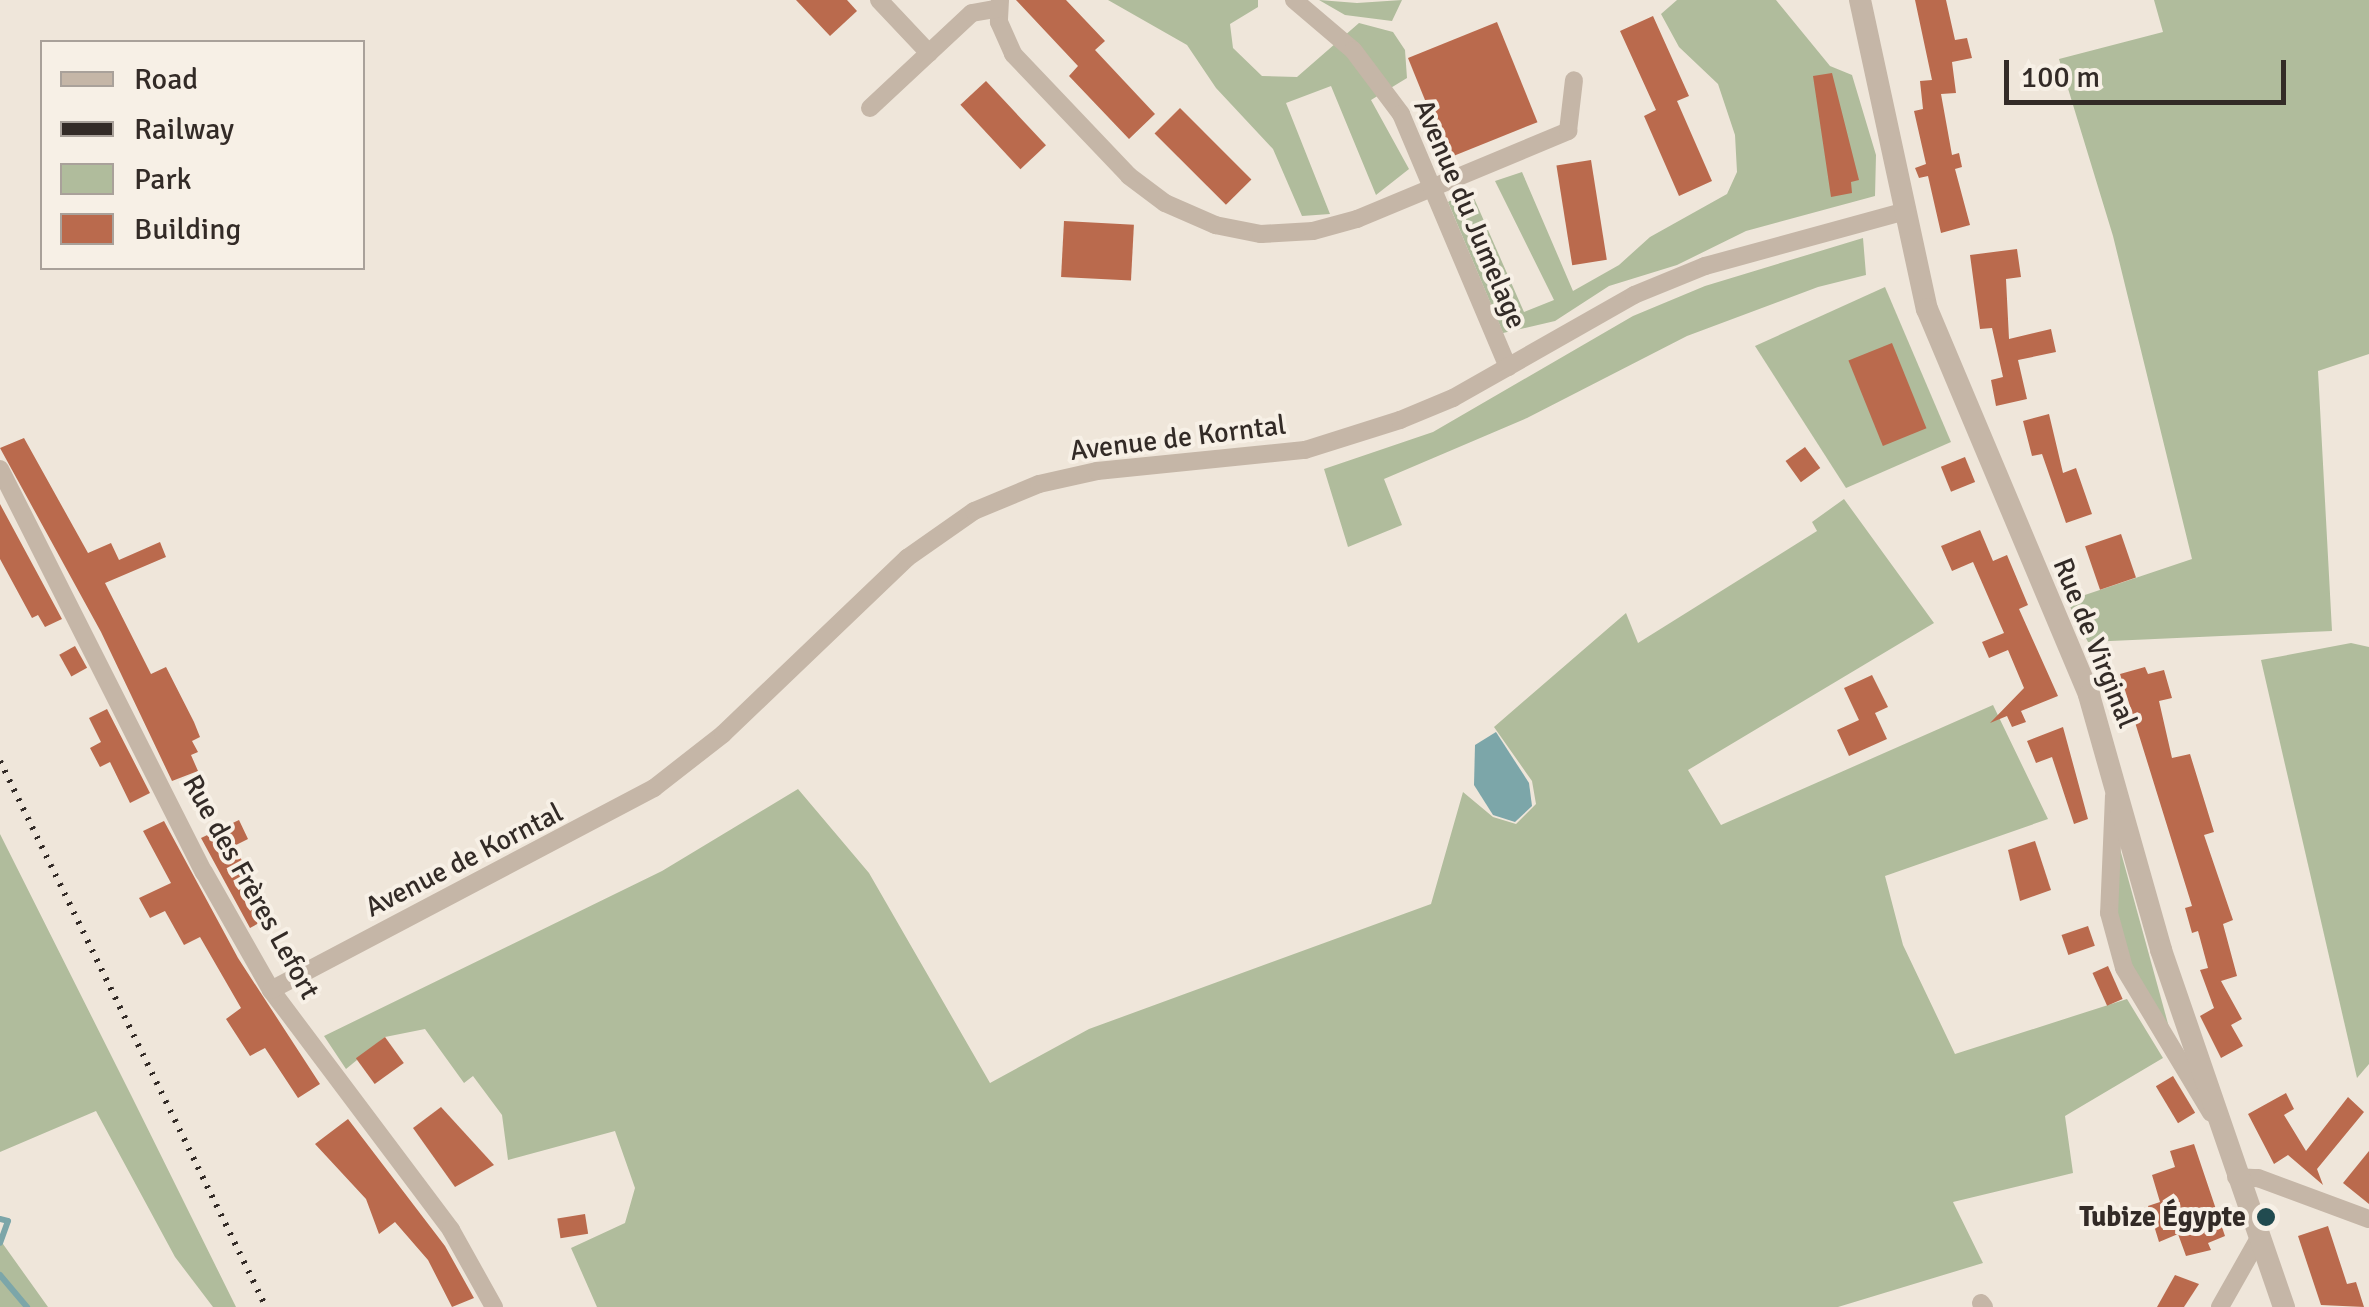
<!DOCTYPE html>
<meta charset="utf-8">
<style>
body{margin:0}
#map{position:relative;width:2369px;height:1307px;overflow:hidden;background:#efe6da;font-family:Signika,sans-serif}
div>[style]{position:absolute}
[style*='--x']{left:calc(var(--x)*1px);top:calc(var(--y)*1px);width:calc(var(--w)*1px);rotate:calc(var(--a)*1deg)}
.green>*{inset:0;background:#b0bc9c}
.water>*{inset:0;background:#7ca6a9}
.stream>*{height:6px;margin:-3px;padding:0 3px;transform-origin:3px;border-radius:3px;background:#7ca6a9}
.building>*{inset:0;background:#ba6a4d;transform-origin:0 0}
.minor>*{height:18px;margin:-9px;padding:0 9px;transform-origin:9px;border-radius:9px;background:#c5b6a7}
.tertiary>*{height:22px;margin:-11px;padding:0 11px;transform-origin:11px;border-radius:11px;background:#c5b6a7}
.rail>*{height:6px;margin-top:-3px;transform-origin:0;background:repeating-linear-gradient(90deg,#332b27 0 2.5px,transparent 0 10.5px)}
.dots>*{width:28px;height:28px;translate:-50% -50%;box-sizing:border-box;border:5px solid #f7f0e6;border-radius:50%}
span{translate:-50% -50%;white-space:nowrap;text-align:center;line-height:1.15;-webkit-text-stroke:8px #f7f0e6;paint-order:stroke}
.street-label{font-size:28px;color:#332b27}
.poi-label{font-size:28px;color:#332b27;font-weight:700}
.right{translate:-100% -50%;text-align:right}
.legend{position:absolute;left:40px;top:40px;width:325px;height:230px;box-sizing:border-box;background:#f7f0e6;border:2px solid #a9a19a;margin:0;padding:12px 18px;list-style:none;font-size:30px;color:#332b27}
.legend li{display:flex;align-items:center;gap:20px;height:50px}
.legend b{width:50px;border:2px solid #a9a19a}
.scale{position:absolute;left:2004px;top:60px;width:282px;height:45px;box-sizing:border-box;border:5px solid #332b27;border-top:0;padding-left:12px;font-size:30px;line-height:35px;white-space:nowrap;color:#332b27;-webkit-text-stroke:8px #f7f0e6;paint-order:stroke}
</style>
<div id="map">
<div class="green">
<div style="clip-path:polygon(1108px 0,1258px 0,1258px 7px,1230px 24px,1233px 48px,1262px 76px,1297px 77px,1359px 23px,1393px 32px,1405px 50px,1407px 78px,1371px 100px,1409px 169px,1376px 195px,1331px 86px,1286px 103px,1330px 214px,1302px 216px,1273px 149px,1216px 88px,1187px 45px)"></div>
<div style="clip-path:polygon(1319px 0,1357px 3px,1402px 0,1392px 21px,1345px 15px)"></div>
<div style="clip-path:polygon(1677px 0,1776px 0,1830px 66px,1852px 75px,1876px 155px,1875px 196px,1746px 231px,1677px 265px,1609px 286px,1555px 321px,1503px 333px,1448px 202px,1470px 189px,1524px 312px,1554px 300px,1495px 181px,1522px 172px,1573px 291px,1619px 265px,1650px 237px,1727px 194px,1737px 172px,1735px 135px,1718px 84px,1679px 47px,1661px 14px)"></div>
<div style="clip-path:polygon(2154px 0,2369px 0,2369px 354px,2318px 371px,2332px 631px,2088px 642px,2067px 601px,2192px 559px,2113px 236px,2059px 59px,2163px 32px)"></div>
<div style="clip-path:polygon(1863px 238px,1866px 275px,1818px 287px,1687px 336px,1527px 418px,1384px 479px,1402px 525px,1348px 547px,1324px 469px,1433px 432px,1633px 316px,1705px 286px)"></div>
<div style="clip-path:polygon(1885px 287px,1951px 442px,1846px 488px,1755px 346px)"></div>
<div style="clip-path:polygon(1844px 499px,1934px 623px,1688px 770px,1721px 825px,1993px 705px,2048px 819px,1885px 876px,1903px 945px,1955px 1054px,2127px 999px,2163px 1058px,2065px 1116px,2073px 1173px,1953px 1202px,1983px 1263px,1838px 1307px,597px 1307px,571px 1248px,625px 1223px,635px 1188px,615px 1131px,508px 1160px,502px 1115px,473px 1076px,464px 1083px,425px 1029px,385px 1037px,346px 1069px,324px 1036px,662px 871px,798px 789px,869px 873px,990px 1083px,1089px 1029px,1431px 904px,1463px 792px,1493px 817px,1516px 824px,1536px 804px,1532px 781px,1494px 727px,1626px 613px,1638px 643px,1817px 531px,1812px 522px)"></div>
<div style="clip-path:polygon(2351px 643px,2369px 647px,2369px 1064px,2357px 1078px,2261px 660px)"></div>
<div style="clip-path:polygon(0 834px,131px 1095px,236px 1307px,213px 1307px,175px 1257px,96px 1111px,0 1152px)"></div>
<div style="clip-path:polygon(2117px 838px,2170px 1031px,2167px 1032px,2123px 948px,2116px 918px)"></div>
<div style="clip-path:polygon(0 1236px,3px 1244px,48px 1307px,0 1307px)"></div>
</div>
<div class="water">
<div style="clip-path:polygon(1496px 732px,1529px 783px,1532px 806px,1515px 822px,1493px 815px,1474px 785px,1475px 745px)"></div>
</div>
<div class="stream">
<div style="--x:0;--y:1219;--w:8;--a:14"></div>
<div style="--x:8;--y:1221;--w:23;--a:110"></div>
<div style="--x:0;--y:1275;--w:42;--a:49.8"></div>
</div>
<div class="building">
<div style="clip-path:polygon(796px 0,847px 0,857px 11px,830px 36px)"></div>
<div style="clip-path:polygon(1016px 0,1066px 0,1105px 41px,1095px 50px,1155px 114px,1129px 139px,1069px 76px,1078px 66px)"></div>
<div style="clip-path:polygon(1915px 0,1946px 0,1955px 40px,1967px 38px,1972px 58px,1952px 62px,1956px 93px,1941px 94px,1952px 155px,1959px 153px,1962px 167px,1955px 169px,1970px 225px,1941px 233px,1928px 176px,1919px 178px,1915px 168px,1926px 164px,1914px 111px,1923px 109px,1920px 81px,1932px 80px)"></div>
<div style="clip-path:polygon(1653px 16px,1689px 96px,1677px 101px,1712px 181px,1679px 196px,1644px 116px,1656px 110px,1620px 31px)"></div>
<div style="left:1497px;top:22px;width:108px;height:96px;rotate:68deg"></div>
<div style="clip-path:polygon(1832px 73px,1859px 180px,1851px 182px,1852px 193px,1831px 197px,1813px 76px)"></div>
<div style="left:986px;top:81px;width:88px;height:35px;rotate:47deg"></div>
<div style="left:1180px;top:108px;width:101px;height:36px;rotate:45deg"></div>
<div style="left:1591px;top:160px;width:101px;height:35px;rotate:81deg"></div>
<div style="left:1064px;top:221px;width:70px;height:56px;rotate:3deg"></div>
<div style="clip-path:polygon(2017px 249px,2021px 277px,2006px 279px,2009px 339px,2051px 329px,2056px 352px,2018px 360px,2027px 399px,1996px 406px,1991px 380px,2003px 377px,1992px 328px,1980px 329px,1970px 255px)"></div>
<div style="left:1892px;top:343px;width:92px;height:47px;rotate:68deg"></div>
<div style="clip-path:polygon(2049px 414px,2063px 473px,2076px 468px,2092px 514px,2066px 523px,2042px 454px,2032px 456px,2023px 421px)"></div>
<div style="clip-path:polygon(24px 438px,88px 553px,111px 543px,119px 560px,160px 542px,166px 557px,105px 583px,151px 674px,166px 667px,194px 722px,200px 737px,192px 741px,198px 752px,191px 755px,198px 771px,172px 781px,101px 632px,0 448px)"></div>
<div style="left:1805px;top:447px;width:26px;height:24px;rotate:54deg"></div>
<div style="left:1965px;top:457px;width:27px;height:26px;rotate:68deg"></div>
<div style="clip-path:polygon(0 504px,62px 619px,45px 627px,38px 615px,32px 618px,0 559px)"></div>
<div style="clip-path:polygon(1980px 530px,1993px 561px,2007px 555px,2028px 605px,2019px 609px,2058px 696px,2021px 711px,2026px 722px,2012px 727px,2007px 716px,1990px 723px,2024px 688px,2008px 650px,1989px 658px,1982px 642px,2004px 633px,1973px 562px,1952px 571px,1941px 546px)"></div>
<div style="left:2121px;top:534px;width:46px;height:38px;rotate:71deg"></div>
<div style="left:75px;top:646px;width:25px;height:18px;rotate:61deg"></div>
<div style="clip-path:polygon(2145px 667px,2148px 674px,2164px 670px,2172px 698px,2159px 701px,2172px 758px,2190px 754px,2214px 832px,2204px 835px,2233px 920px,2223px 924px,2237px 976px,2221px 981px,2242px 1019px,2231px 1025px,2243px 1046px,2221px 1058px,2200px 1016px,2214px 1008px,2200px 970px,2208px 968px,2198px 931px,2192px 933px,2185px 908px,2192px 906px,2120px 674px)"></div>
<div style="clip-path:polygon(1872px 675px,1888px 707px,1875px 713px,1887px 739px,1849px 756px,1837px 730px,1859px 720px,1844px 688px)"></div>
<div style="clip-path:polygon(107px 709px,150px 793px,130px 803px,110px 762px,100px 767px,90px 748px,101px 742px,89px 718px)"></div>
<div style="clip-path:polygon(2063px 727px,2088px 819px,2074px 824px,2052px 757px,2036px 763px,2027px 741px)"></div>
<div style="clip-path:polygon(239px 820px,248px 839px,234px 846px,272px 916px,250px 928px,201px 838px)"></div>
<div style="clip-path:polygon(164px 821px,238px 958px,320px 1084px,298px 1098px,265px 1048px,250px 1056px,226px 1019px,241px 1008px,200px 937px,184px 945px,165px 911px,150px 918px,139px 898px,171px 883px,143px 831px)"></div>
<div style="clip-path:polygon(2035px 841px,2051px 890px,2020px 901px,2008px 850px)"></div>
<div style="left:2088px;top:926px;width:21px;height:28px;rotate:71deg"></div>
<div style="left:2108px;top:966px;width:36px;height:17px;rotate:66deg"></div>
<div style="left:385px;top:1037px;width:32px;height:36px;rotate:54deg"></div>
<div style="left:2173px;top:1076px;width:43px;height:20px;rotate:59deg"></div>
<div style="clip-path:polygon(2286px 1093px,2294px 1109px,2284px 1115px,2306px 1151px,2348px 1097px,2364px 1112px,2317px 1169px,2323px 1185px,2288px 1155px,2274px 1164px,2248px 1114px)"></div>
<div style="clip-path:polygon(441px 1107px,494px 1165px,455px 1187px,413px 1128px)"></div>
<div style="clip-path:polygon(348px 1119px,445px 1246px,474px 1298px,452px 1307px,428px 1260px,395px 1222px,379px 1234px,366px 1199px,315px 1144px)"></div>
<div style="clip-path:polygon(2194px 1144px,2225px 1236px,2208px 1243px,2211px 1250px,2186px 1256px,2178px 1234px,2159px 1242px,2148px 1206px,2160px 1202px,2152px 1175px,2175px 1167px,2170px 1151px)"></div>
<div style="clip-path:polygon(2369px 1151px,2369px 1204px,2343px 1183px)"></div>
<div style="left:585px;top:1214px;width:20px;height:28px;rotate:81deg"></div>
<div style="clip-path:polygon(2328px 1226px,2347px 1284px,2356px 1282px,2364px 1307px,2321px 1305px,2298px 1236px)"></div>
<div style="clip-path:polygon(2175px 1275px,2199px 1284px,2184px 1307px,2157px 1307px)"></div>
</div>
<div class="minor">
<div style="--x:879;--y:0;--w:73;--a:46.7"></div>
<div style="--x:1000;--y:0;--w:22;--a:93"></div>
<div style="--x:999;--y:22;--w:35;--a:66"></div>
<div style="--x:1013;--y:54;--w:168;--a:46.4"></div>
<div style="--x:1129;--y:176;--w:45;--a:36.9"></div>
<div style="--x:1165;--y:203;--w:55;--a:23.7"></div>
<div style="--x:1215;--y:225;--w:47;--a:11.1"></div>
<div style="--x:1261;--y:234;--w:52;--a:-3.3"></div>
<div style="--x:1313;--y:231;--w:46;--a:-15.3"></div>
<div style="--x:1357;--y:219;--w:229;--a:-22.6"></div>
<div style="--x:1568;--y:131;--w:51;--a:-83.3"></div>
<div style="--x:1294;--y:0;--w:77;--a:40.3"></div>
<div style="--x:1353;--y:50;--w:80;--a:53.1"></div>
<div style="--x:1401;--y:114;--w:275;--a:67.1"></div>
<div style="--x:870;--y:108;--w:139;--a:-43"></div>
<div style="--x:972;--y:13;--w:27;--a:-10"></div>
<div style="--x:0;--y:469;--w:452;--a:63.2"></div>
<div style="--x:204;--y:872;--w:136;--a:60.4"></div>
<div style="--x:271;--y:990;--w:300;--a:53.1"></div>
<div style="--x:451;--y:1230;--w:88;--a:60.8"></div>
<div style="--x:2114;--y:796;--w:117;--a:92.4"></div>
<div style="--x:2109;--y:913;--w:57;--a:74.7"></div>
<div style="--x:2124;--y:968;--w:169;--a:59"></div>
<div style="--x:271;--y:990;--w:433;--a:-27.8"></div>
<div style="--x:654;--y:788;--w:88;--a:-38"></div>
<div style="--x:723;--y:734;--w:255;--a:-43.7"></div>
<div style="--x:907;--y:558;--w:82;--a:-35"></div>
<div style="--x:974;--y:511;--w:70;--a:-22.6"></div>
<div style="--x:1039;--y:484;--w:59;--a:-12.6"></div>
<div style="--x:1097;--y:471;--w:209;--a:-5.8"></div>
<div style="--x:1305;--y:450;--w:100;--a:-17.5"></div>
<div style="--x:1400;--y:420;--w:57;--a:-22.5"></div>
<div style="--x:1453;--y:398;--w:208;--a:-29.6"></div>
<div style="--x:1634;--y:295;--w:77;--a:-22.2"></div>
<div style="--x:1705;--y:266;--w:204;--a:-15.3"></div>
<div style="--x:2236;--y:1177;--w:22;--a:3"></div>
<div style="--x:2258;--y:1178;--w:118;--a:20.3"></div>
<div style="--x:1981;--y:1303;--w:5;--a:53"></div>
<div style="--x:2220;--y:1307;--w:79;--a:-60.5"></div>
</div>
<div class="tertiary">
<div style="--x:1860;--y:0;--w:316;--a:77.8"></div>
<div style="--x:1927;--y:309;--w:419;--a:67.2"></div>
<div style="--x:2089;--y:695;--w:265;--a:74.2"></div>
<div style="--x:2161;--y:950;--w:378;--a:71"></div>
</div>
<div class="rail">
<div style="--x:0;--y:761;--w:607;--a:64.03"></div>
</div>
<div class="dots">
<div style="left:2266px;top:1217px;background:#214b50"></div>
</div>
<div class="street-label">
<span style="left:1470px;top:214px;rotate:67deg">Avenue du Jumelage</span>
<span style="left:1178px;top:438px;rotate:-7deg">Avenue de Korntal</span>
<span style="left:2095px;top:643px;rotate:68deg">Rue de Virginal</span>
<span style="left:464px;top:860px;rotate:-27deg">Avenue de Korntal</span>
<span style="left:251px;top:887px;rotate:61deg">Rue des Frères Lefort</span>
</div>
<div class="poi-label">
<span class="right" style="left:2246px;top:1217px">Tubize Égypte</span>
</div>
<ul class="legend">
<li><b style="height:12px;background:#c5b6a7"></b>Road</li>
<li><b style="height:12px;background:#332b27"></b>Railway</li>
<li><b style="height:28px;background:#b0bc9c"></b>Park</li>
<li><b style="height:28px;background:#ba6a4d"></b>Building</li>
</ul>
<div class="scale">100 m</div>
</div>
